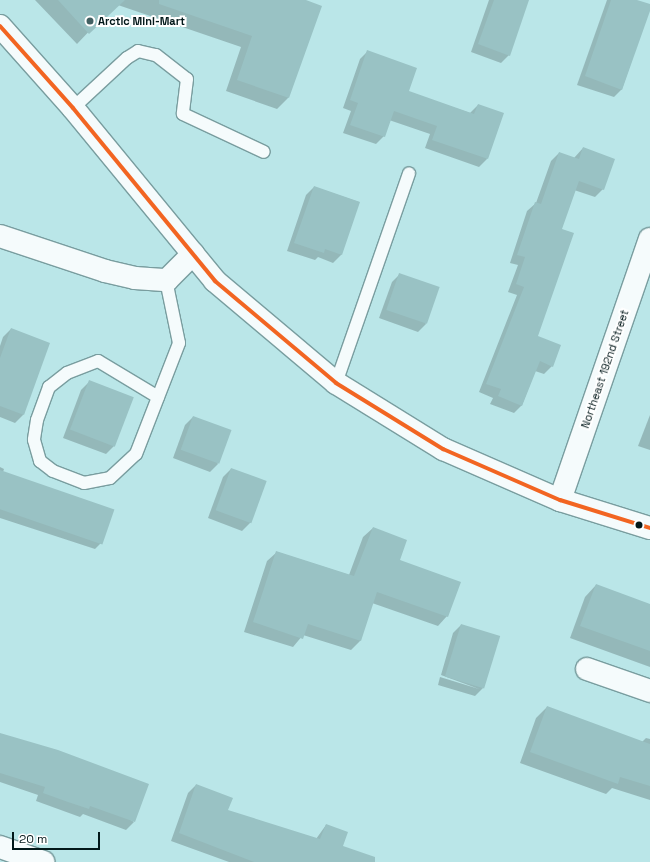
<!DOCTYPE html>
<style>
body{margin:0}
#map{position:relative;width:650px;height:862px;overflow:hidden;background:#bae6e8;font-family:"Space Grotesk",sans-serif}
div>[style]{position:absolute}
[style*='--x']{left:calc(var(--x)*1px);top:calc(var(--y)*1px);width:calc(var(--w)*1px);rotate:calc(var(--a)*1deg)}
.shadow>*{inset:0;background:#0003}
.building>*{inset:0;background:#99c2c4;transform-origin:0 0}
.roads{filter:drop-shadow(1px 0 #799d9f) drop-shadow(-1px 0 #799d9f) drop-shadow(0 1px #799d9f) drop-shadow(0 -1px #799d9f)}
.lane>*{height:12px;margin:-6px;padding:0 6px;transform-origin:6px;border-radius:6px;background:#f5fbfc}
.street>*{height:22px;margin:-11px;padding:0 11px;transform-origin:11px;border-radius:11px;background:#f5fbfc}
.secondary>*{height:22px;margin:-11px;padding:0 11px;transform-origin:11px;border-radius:11px;background:#f5fbfc}
.bus-1>*{height:4px;margin:-2px;padding:0 2px;transform-origin:2px;border-radius:2px;background:#f26522}
.dots>*{width:11px;height:11px;translate:-50% -50%;box-sizing:border-box;border:2px solid #fff;border-radius:50%}
span{translate:-50% -50%;white-space:nowrap;text-align:center;line-height:1.15;-webkit-text-stroke:4px #fff;paint-order:stroke}
.poi-label{font-size:11px;color:#02181a;font-weight:700}
.left{translate:0 -50%;text-align:left}
.street-label{font-size:11px;color:#02181a}
.scale{position:absolute;left:12px;top:832px;width:88px;height:18px;box-sizing:border-box;border:2px solid #02181a;border-top:0;padding-left:5px;font-size:12px;line-height:14px;white-space:nowrap;color:#02181a;-webkit-text-stroke:3px #fff;paint-order:stroke}
</style>
<div id="map">
<div class="shadow">
<div style="clip-path:polygon(35px 0,303px 0,288px 98px,277px 109px,226px 91px,241px 47px,115px 4px,77px 44px)"></div>
<div style="clip-path:polygon(489px 0,528px 0,509px 55px,501px 63px,471px 52px)"></div>
<div style="clip-path:polygon(607px 0,634px 0,650px 6px,622px 89px,614px 97px,577px 85px)"></div>
<div style="clip-path:polygon(368px 51px,407px 92px,470px 113px,478px 105px,487px 159px,479px 167px,425px 148px,430px 134px,389px 120px,384px 136px,376px 144px,343px 133px,351px 111px,343px 108px,360px 59px)"></div>
<div style="clip-path:polygon(583px 148px,603px 189px,595px 197px,574px 190px,561px 230px,537px 336px,552px 366px,544px 374px,535px 371px,522px 405px,514px 413px,490px 404px,493px 398px,479px 392px,517px 295px,508px 292px,518px 265px,510px 263px,527px 211px,536px 203px,551px 161px,559px 153px,574px 158px)"></div>
<div style="clip-path:polygon(314px 187px,359px 202px,341px 255px,333px 263px,318px 257px,315px 260px,287px 251px,306px 195px)"></div>
<div style="clip-path:polygon(400px 274px,426px 324px,418px 332px,379px 318px,392px 282px)"></div>
<div style="clip-path:polygon(11px 329px,23px 415px,15px 423px,0 417px,0 346px,3px 337px)"></div>
<div style="clip-path:polygon(89px 382px,114px 446px,106px 454px,63px 438px,81px 390px)"></div>
<div style="clip-path:polygon(650px 415px,650px 450px,638px 446px)"></div>
<div style="clip-path:polygon(193px 417px,218px 464px,210px 472px,173px 458px,185px 425px)"></div>
<div style="clip-path:polygon(0 467px,4px 469px,3px 472px,103px 541px,95px 549px,0 518px)"></div>
<div style="clip-path:polygon(231px 469px,265px 482px,250px 523px,242px 531px,208px 518px,223px 477px)"></div>
<div style="clip-path:polygon(373px 528px,447px 616px,438px 626px,372px 603px,360px 641px,351px 650px,303px 635px,293px 647px,244px 632px,267px 561px,277px 552px,349px 575px,363px 537px)"></div>
<div style="clip-path:polygon(596px 585px,650px 605px,650px 667px,570px 638px,585px 597px)"></div>
<div style="clip-path:polygon(461px 625px,483px 688px,475px 696px,438px 685px,440px 677px,479px 689px,441px 675px,453px 633px)"></div>
<div style="clip-path:polygon(547px 707px,642px 742px,646px 738px,650px 739px,650px 800px,612px 788px,606px 794px,520px 763px,536px 718px)"></div>
<div style="clip-path:polygon(0 734px,134px 822px,126px 830px,83px 814px,80px 817px,36px 801px,38px 795px,0 782px)"></div>
<div style="clip-path:polygon(196px 785px,227px 811px,316px 839px,326px 825px,336px 862px,229px 862px,171px 841px,188px 793px)"></div>
</div>
<div class="building">
<div style="clip-path:polygon(58px 0,125px 0,89px 34px)"></div>
<div style="clip-path:polygon(159px 0,306px 0,322px 6px,289px 98px,237px 80px,252px 36px,159px 4px)"></div>
<div style="clip-path:polygon(494px 0,529px 0,510px 56px,478px 44px)"></div>
<div style="clip-path:polygon(611px 0,637px 0,650px 4px,650px 11px,622px 90px,585px 76px)"></div>
<div style="clip-path:polygon(367px 50px,417px 68px,409px 91px,474px 114px,478px 104px,504px 113px,488px 159px,432px 140px,437px 126px,394px 111px,385px 137px,350px 125px,358px 103px,350px 100px)"></div>
<div style="clip-path:polygon(583px 147px,615px 159px,604px 190px,579px 181px,562px 229px,574px 233px,538px 336px,561px 345px,553px 367px,540px 361px,522px 406px,498px 396px,501px 389px,486px 384px,524px 287px,516px 284px,525px 257px,517px 255px,535px 202px,541px 204px,559px 152px,579px 159px)"></div>
<div style="clip-path:polygon(314px 186px,360px 202px,342px 255px,325px 249px,324px 253px,294px 243px)"></div>
<div style="left:399px;top:273px;width:43px;height:39px;rotate:19deg"></div>
<div style="clip-path:polygon(11px 328px,50px 343px,24px 415px,0 406px,0 358px)"></div>
<div style="left:89px;top:380px;width:48px;height:53px;rotate:21deg"></div>
<div style="left:193px;top:416px;width:41px;height:36px;rotate:20deg"></div>
<div style="left:231px;top:468px;width:38px;height:45px;rotate:20deg"></div>
<div style="left:0;top:470px;width:121px;height:37px;rotate:19deg"></div>
<div style="clip-path:polygon(373px 527px,407px 540px,400px 560px,461px 582px,448px 617px,377px 592px,361px 641px,308px 624px,303px 639px,253px 622px,276px 551px,354px 576px)"></div>
<div style="clip-path:polygon(596px 584px,650px 604px,650px 651px,580px 626px)"></div>
<div style="left:461px;top:624px;width:41px;height:55px;rotate:17deg"></div>
<div style="clip-path:polygon(547px 706px,650px 744px,650px 786px,620px 777px,618px 784px,530px 752px)"></div>
<div style="clip-path:polygon(0 733px,58px 750px,149px 784px,135px 822px,90px 806px,89px 809px,68px 802px,43px 793px,45px 787px,0 773px)"></div>
<div style="clip-path:polygon(196px 784px,233px 798px,228px 810px,320px 839px,326px 824px,348px 832px,343px 846px,375px 857px,375px 862px,254px 862px,179px 833px)"></div>
</div>
<div class="roads">
<div class="lane">
<div style="--x:73;--y:108;--w:74;--a:-42.8"></div>
<div style="--x:127;--y:58;--w:13;--a:-32"></div>
<div style="--x:138;--y:51;--w:18;--a:13"></div>
<div style="--x:156;--y:55;--w:39;--a:38"></div>
<div style="--x:187;--y:79;--w:35;--a:97"></div>
<div style="--x:183;--y:114;--w:89;--a:25.1"></div>
<div style="--x:336;--y:383;--w:222;--a:-70.8"></div>
<div style="--x:158;--y:397;--w:70;--a:-149"></div>
<div style="--x:98;--y:361;--w:33;--a:159"></div>
<div style="--x:67;--y:373;--w:23;--a:142"></div>
<div style="--x:49;--y:387;--w:35;--a:110"></div>
<div style="--x:37;--y:420;--w:20;--a:99"></div>
<div style="--x:34;--y:440;--w:22;--a:74"></div>
<div style="--x:40;--y:461;--w:16;--a:38"></div>
<div style="--x:53;--y:471;--w:33;--a:21"></div>
<div style="--x:84;--y:483;--w:26;--a:-11"></div>
<div style="--x:110;--y:478;--w:35;--a:-43"></div>
<div style="--x:136;--y:454;--w:119;--a:-68.8"></div>
<div style="--x:179;--y:343;--w:64;--a:-101.7"></div>
</div>
<div class="street">
<div style="--x:0;--y:236;--w:111;--a:18.4"></div>
<div style="--x:105;--y:271;--w:31;--a:13"></div>
<div style="--x:135;--y:278;--w:32;--a:4"></div>
<div style="--x:167;--y:280;--w:37;--a:-45"></div>
<div style="--x:560;--y:500;--w:276;--a:-71"></div>
<div style="--x:587;--y:669;--w:67;--a:19.2"></div>
<div style="--x:0;--y:847;--w:46;--a:19.2"></div>
</div>
<div class="secondary">
<div style="--x:0;--y:26;--w:110;--a:48.3"></div>
<div style="--x:73;--y:108;--w:224;--a:50.6"></div>
<div style="--x:215;--y:281;--w:158;--a:40.1"></div>
<div style="--x:336;--y:383;--w:126;--a:31.7"></div>
<div style="--x:443;--y:449;--w:128;--a:23.6"></div>
<div style="--x:560;--y:500;--w:94;--a:17.3"></div>
</div>
</div>
<div class="bus-1">
<div style="--x:0;--y:26;--w:110;--a:48.3"></div>
<div style="--x:73;--y:108;--w:224;--a:50.6"></div>
<div style="--x:215;--y:281;--w:158;--a:40.1"></div>
<div style="--x:336;--y:383;--w:126;--a:31.7"></div>
<div style="--x:443;--y:449;--w:128;--a:23.6"></div>
<div style="--x:560;--y:500;--w:94;--a:17.3"></div>
</div>
<div class="dots">
<div style="left:90px;top:21px;background:#426062"></div>
<div style="left:639px;top:525px;background:#02181a"></div>
</div>
<div class="poi-label">
<span class="left" style="left:98px;top:21px">Arctic Mini-Mart</span>
</div>
<div class="street-label">
<span style="left:605px;top:369px;rotate:-71deg">Northeast 192nd Street</span>
</div>
<div class="scale">20 m</div>
</div>
